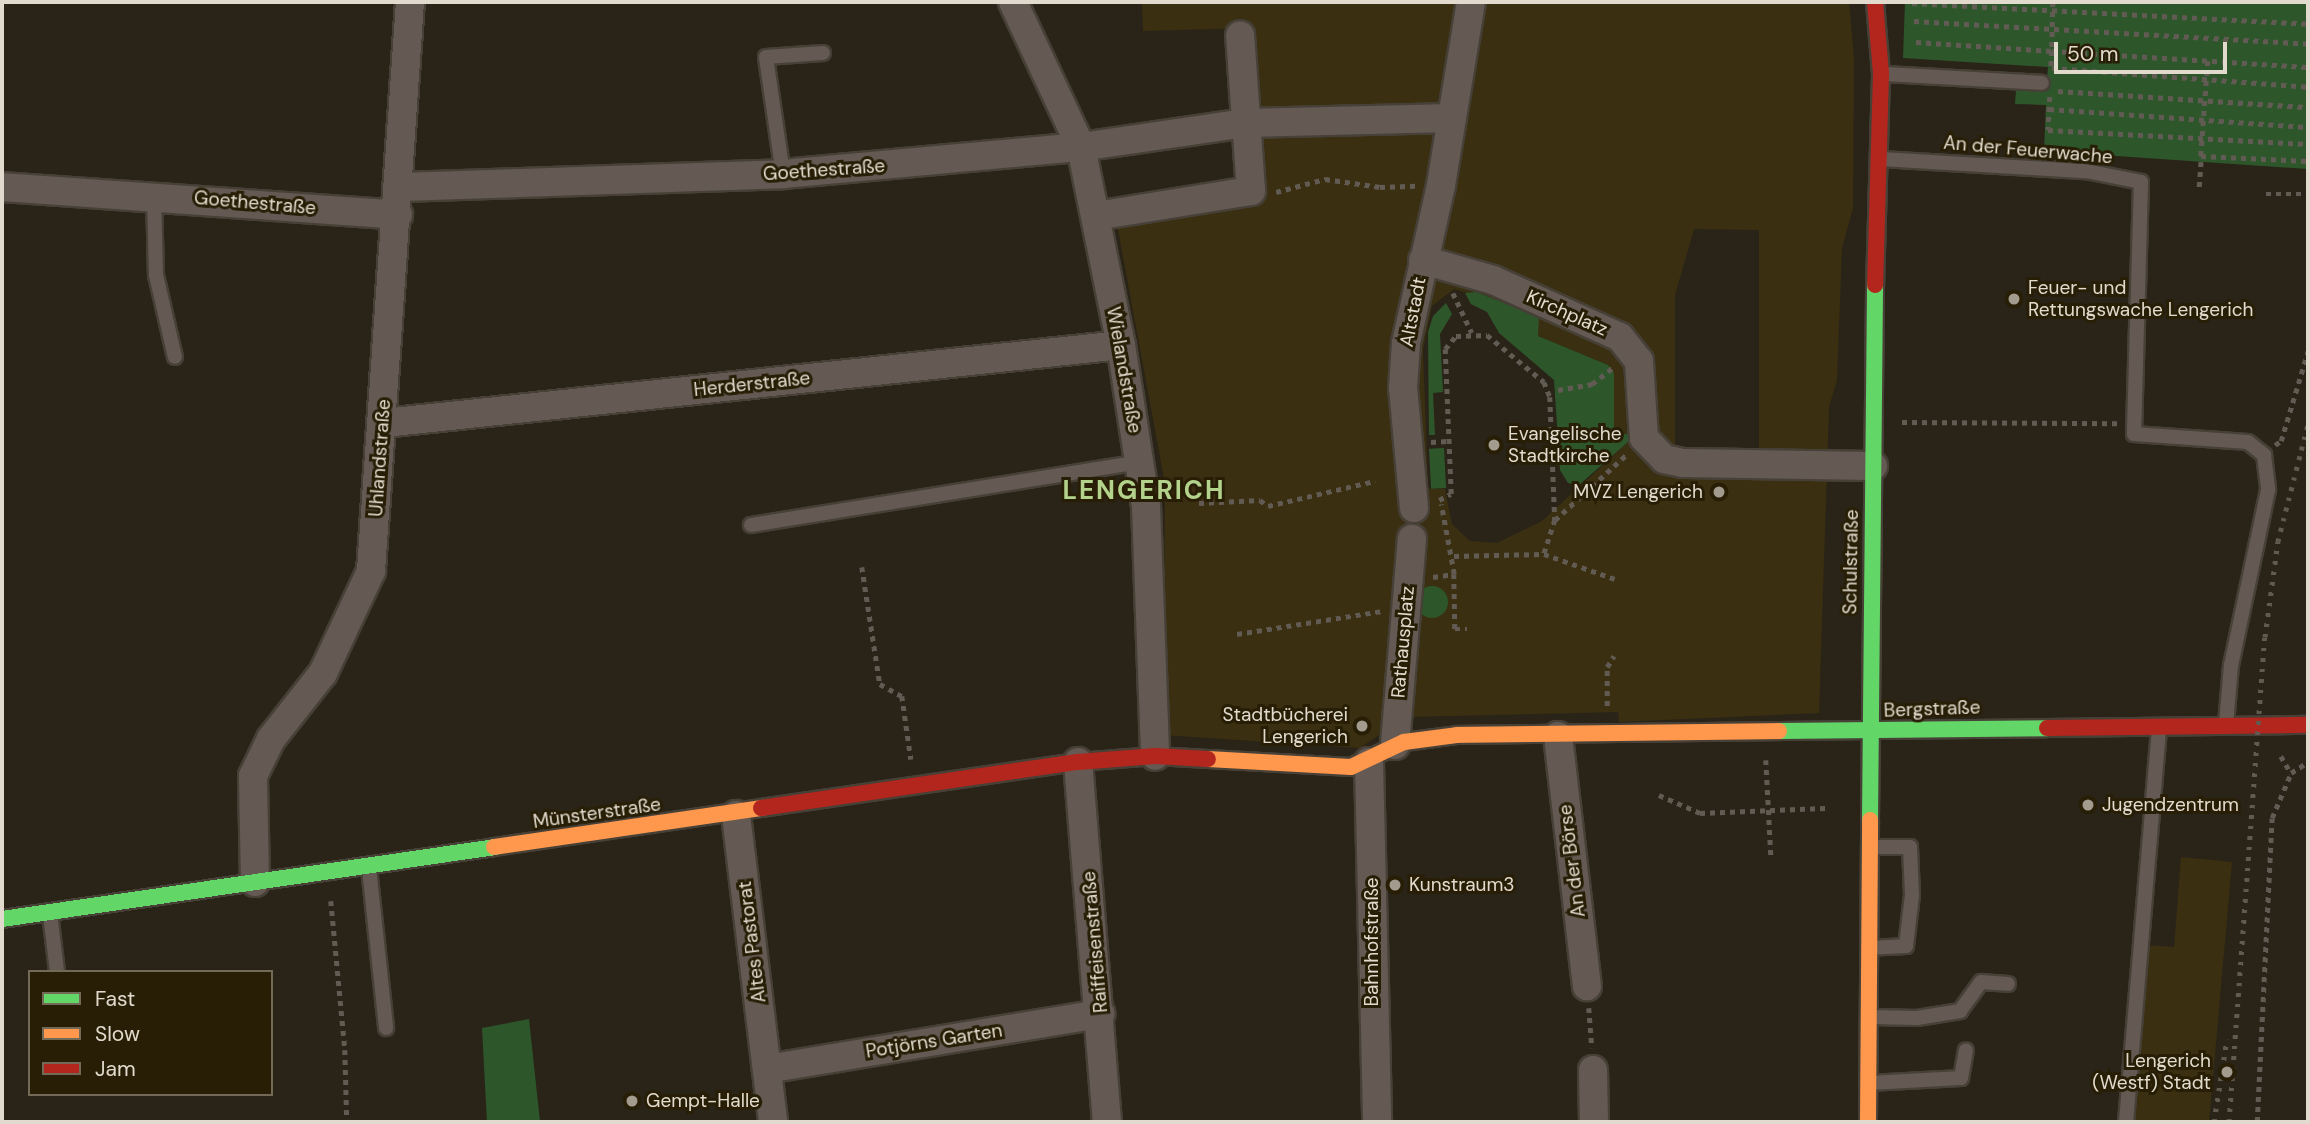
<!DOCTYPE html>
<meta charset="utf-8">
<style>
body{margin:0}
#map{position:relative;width:2310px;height:1124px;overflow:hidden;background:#2a2418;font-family:"DM Sans",sans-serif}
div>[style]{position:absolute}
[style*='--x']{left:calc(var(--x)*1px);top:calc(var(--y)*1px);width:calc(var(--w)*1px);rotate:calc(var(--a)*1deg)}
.built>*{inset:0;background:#3b2f11}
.green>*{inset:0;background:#2d572b;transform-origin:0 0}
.round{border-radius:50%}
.path>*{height:4.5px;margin-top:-2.25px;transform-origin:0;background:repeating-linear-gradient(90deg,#625b54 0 5px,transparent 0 10px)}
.roads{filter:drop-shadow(2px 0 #464037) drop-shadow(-2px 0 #464037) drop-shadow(0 2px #464037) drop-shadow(0 -2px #464037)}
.lane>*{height:14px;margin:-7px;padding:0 7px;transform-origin:7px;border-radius:7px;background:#645a53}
.street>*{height:28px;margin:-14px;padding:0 14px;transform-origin:14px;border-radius:14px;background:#645a53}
.fast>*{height:16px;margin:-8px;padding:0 8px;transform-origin:8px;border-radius:8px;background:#63d668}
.slow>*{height:16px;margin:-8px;padding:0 8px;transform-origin:8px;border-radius:8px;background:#ff974d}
.jam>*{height:16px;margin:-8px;padding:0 8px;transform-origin:8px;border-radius:8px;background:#b3261e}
.rail>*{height:5px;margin-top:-2.5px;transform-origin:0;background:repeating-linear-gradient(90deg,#605a51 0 3.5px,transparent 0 10.5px)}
.dots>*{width:19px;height:19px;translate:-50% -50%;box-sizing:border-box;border:4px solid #281e06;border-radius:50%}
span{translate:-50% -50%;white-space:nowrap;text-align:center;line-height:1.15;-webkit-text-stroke:6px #281e06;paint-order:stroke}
.street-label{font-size:19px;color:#e2dbcd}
.poi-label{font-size:19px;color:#e2dbcd}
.left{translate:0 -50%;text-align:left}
.right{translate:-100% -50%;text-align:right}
.district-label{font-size:26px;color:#b3d28b;font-weight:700;letter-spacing:2px}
.frame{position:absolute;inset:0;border:4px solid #e2dbcd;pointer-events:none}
.legend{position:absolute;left:28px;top:970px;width:245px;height:126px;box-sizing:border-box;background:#281e06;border:2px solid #726a56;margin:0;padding:9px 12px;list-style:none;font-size:21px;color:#e2dbcd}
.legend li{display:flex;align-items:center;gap:14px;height:35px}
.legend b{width:35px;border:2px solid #726a56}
.scale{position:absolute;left:2054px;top:42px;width:173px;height:32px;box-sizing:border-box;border:4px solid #e2dbcd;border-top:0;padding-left:9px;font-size:21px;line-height:24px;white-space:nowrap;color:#e2dbcd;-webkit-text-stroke:5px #281e06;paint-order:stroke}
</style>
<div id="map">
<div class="built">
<div style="clip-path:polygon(evenodd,1142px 2px,1849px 2px,1854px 59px,1853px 208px,1842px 248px,1837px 380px,1829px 407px,1819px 713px,1619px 722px,1618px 712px,1405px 717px,1360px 748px,1163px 735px,1165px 484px,1117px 224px,1247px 203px,1246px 28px,1143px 31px,1142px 2px,1694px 229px,1759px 230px,1759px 453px,1675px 452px,1675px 295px,1694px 229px,1142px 2px,1454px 289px,1521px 308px,1538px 336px,1608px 365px,1614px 434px,1628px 442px,1542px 521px,1497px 543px,1470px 541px,1452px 524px,1445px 489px,1428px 489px,1423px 350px,1432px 306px,1454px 289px)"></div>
<div style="clip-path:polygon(2181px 857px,2232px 862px,2209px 1122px,2129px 1122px,2144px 945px,2174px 947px)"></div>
</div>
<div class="green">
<div style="clip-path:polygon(1905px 2px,2308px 2px,2308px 169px,2044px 151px,2046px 105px,2015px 104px,2016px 90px,2046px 90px,2048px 67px,1903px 58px)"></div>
<div style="clip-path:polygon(1476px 292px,1539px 317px,1538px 336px,1608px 365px,1614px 373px,1614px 434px,1629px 434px,1628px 442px,1579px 485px,1568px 483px,1560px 470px,1554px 380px,1499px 333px,1487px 312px,1471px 304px,1465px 293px)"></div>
<div style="clip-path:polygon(1446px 303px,1452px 314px,1440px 334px,1443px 392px,1433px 393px,1435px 435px,1429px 435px,1428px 332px,1433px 316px)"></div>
<div style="left:1444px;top:448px;width:40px;height:15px;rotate:87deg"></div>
<div class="round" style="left:1416px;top:586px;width:32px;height:32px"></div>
<div style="clip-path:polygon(529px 1019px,540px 1122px,487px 1122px,482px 1028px)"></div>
</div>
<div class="path">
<div style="--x:2053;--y:2;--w:49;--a:91.2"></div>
<div style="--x:2052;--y:51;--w:256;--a:3.6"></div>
<div style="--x:1912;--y:3;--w:397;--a:3"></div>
<div style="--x:1914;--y:21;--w:395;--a:3.3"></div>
<div style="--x:1916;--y:42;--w:136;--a:3.8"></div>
<div style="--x:2052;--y:51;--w:17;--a:93"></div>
<div style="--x:2208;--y:61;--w:95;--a:94.2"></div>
<div style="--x:2201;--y:156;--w:107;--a:2.7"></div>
<div style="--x:2052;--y:68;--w:257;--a:4.2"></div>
<div style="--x:2058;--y:91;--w:251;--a:3.7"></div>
<div style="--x:2050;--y:97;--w:33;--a:93"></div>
<div style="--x:2048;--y:130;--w:260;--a:3.1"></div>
<div style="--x:2049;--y:109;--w:260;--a:4"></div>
<div style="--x:2199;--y:187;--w:31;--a:-86"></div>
<div style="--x:1276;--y:192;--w:51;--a:-14.9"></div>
<div style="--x:1325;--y:179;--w:56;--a:8.3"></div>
<div style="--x:1380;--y:187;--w:36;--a:-2"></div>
<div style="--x:2266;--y:194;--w:42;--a:0"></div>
<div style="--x:1453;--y:293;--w:44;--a:64.6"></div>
<div style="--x:1558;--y:390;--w:35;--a:-10"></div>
<div style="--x:1592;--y:384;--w:29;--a:-38"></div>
<div style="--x:1902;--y:422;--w:215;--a:0.3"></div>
<div style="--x:1431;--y:442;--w:17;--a:-3"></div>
<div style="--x:2275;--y:445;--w:7;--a:-34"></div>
<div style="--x:2281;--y:441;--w:94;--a:-73.3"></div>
<div style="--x:1439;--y:500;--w:13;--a:-27"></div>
<div style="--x:1451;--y:494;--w:145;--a:-92.4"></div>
<div style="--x:1445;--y:349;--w:17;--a:-50"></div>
<div style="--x:1456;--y:336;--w:31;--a:-2"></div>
<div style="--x:1487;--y:335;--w:74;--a:39.5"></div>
<div style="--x:1544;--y:382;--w:16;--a:68"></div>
<div style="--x:1550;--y:397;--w:123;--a:87.7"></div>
<div style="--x:1555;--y:520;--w:36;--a:108"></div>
<div style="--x:1199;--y:503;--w:61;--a:-2.8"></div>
<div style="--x:1260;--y:500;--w:10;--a:37"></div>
<div style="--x:1268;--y:506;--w:110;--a:-13.2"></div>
<div style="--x:1555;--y:520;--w:99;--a:-42.5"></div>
<div style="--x:1454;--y:556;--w:90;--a:-1.3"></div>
<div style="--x:1544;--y:554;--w:75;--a:19.4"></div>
<div style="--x:862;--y:567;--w:118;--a:81.3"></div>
<div style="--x:880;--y:684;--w:25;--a:29"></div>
<div style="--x:902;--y:696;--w:64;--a:81.9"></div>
<div style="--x:1454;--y:574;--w:55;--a:89"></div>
<div style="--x:1455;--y:629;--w:12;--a:0"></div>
<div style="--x:1433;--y:577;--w:21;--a:-8"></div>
<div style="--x:1454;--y:574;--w:71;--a:-100.5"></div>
<div style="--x:1237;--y:634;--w:148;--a:-9"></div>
<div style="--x:1607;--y:706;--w:39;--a:-90"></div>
<div style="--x:1607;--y:667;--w:13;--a:-58"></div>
<div style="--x:2281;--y:756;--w:20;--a:60"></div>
<div style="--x:1766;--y:760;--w:97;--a:87"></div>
<div style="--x:1659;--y:795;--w:45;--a:23.7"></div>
<div style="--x:1700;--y:813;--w:126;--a:-2.3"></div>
<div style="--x:331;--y:901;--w:150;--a:84.6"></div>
<div style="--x:345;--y:1050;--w:72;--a:88.4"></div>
<div style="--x:1589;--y:1008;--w:40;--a:85.7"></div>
<div style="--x:2257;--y:1122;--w:304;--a:-87.2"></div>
<div style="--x:2272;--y:818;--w:49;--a:-67.1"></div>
<div style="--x:2291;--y:773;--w:20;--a:-33"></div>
</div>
<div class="roads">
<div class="lane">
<div style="--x:1883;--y:74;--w:159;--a:3.2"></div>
<div style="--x:1881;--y:159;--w:205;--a:3.4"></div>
<div style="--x:2086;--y:171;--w:56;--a:11.3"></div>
<div style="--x:2141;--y:182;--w:252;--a:91.6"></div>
<div style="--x:2134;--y:434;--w:114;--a:4"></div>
<div style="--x:2248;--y:442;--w:21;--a:39"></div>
<div style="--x:2264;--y:455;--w:35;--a:83"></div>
<div style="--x:2268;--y:490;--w:179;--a:101.9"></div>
<div style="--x:2231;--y:665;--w:59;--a:94.8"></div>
<div style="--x:783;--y:174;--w:118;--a:-98.3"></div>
<div style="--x:766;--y:57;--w:57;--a:-4"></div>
<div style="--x:154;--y:195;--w:80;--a:88.6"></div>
<div style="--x:156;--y:275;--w:84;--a:77"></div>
<div style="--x:751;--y:525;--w:394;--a:-9.2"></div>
<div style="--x:1870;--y:847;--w:40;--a:0"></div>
<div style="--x:1910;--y:847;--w:48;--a:87.6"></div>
<div style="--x:1912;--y:895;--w:51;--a:96.7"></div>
<div style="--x:1906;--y:946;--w:36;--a:177"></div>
<div style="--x:369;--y:868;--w:161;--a:83.9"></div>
<div style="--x:50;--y:913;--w:59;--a:83.2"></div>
<div style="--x:1870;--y:1017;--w:47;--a:1.2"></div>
<div style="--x:1917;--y:1018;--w:44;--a:-9.2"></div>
<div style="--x:1960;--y:1011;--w:36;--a:-54"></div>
<div style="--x:1981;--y:982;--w:27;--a:4"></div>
<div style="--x:1869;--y:1083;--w:92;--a:-3.1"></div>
<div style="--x:1961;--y:1078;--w:28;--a:-80"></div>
<div style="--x:2126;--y:1122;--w:394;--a:-85.2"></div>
</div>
<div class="street">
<div style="--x:1013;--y:2;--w:160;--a:64.9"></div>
<div style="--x:1081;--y:147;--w:202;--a:78.6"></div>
<div style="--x:1121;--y:345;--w:163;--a:81.2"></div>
<div style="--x:1146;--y:506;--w:250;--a:87.9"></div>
<div style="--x:2;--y:187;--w:397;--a:4"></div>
<div style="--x:400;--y:187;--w:383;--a:-1.9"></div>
<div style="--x:783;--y:174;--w:299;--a:-5.2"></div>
<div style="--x:1081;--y:147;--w:167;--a:-8.3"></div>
<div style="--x:1246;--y:123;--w:206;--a:-1.4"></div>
<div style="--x:1096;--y:216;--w:157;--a:-9.2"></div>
<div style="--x:1251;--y:191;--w:156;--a:-94"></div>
<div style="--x:1423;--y:260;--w:73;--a:15.9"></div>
<div style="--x:1493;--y:280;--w:139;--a:24.2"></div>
<div style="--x:1620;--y:337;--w:31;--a:52"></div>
<div style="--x:1639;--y:361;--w:77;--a:86.3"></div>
<div style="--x:1644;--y:438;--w:29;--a:46"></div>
<div style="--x:1664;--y:459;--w:19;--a:12"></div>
<div style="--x:1683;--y:463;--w:190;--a:0.9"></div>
<div style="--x:384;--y:423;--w:741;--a:-6.04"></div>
<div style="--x:1414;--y:508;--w:121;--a:-95.2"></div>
<div style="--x:1403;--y:388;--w:45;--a:-86.2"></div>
<div style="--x:1406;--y:343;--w:162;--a:-77.5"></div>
<div style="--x:1441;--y:185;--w:185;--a:-80.7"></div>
<div style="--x:1558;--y:736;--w:252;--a:83.4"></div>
<div style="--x:1395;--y:745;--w:207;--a:-85.3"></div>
<div style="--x:1078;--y:762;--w:361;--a:85.4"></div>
<div style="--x:1369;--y:762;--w:360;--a:88.7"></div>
<div style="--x:736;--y:815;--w:309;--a:83.1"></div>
<div style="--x:255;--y:882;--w:106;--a:-91.1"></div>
<div style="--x:253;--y:776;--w:41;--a:-64.1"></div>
<div style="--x:271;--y:739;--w:84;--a:-51.8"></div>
<div style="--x:323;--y:673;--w:113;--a:-64.8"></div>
<div style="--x:371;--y:571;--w:570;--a:-86.08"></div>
<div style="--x:767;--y:1069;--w:338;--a:-9.4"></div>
<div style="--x:1593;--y:1070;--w:52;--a:88.9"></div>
</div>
<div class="fast">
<div style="--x:1779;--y:731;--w:268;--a:-0.6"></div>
<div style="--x:1870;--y:820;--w:535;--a:-89.46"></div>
<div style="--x:2;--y:919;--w:497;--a:-8.3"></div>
</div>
<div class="slow">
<div style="--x:1208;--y:759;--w:143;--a:3.2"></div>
<div style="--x:1351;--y:767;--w:59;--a:-25.3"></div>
<div style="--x:1404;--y:742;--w:53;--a:-7.5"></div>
<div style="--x:1457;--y:735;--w:322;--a:-0.7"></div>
<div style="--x:494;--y:847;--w:270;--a:-8.3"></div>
<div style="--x:1868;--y:1122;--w:302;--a:-89.6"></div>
</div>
<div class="jam">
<div style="--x:1875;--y:2;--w:72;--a:85.2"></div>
<div style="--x:1881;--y:74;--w:211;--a:91.6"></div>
<div style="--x:2047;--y:728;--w:261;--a:-0.7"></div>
<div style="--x:761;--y:808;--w:320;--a:-8.3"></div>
<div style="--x:1078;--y:762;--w:77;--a:-4.5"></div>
<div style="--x:1155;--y:756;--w:53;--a:3.2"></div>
</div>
</div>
<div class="rail">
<div style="--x:2214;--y:1122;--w:84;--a:-81.1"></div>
<div style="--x:2229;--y:1122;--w:486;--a:-85.8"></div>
<div style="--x:2265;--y:637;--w:97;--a:-82.3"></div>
<div style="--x:2278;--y:541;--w:121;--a:-75.6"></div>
</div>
<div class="dots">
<div style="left:2014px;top:299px;background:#a29b8e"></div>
<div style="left:1494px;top:445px;background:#a29b8e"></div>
<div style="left:1719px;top:492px;background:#a29b8e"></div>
<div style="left:1362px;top:726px;background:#a29b8e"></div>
<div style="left:2088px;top:805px;background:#a29b8e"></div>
<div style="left:1395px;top:885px;background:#a29b8e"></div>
<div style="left:2227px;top:1072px;background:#a29b8e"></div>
<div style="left:632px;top:1101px;background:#a29b8e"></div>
</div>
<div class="street-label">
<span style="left:2028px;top:150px;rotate:5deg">An der Feuerwache</span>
<span style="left:824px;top:170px;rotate:-4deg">Goethestraße</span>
<span style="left:255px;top:203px;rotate:5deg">Goethestraße</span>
<span style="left:1413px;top:312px;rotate:-79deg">Altstadt</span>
<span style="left:1567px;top:313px;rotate:24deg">Kirchplatz</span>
<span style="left:1124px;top:370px;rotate:80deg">Wielandstraße</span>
<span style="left:752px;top:384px;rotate:-6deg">Herderstraße</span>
<span style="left:380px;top:458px;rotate:-86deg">Uhlandstraße</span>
<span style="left:1851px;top:562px;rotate:-89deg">Schulstraße</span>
<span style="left:1403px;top:642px;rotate:-85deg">Rathausplatz</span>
<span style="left:1932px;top:709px;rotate:-2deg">Bergstraße</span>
<span style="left:597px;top:813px;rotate:-8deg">Münsterstraße</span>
<span style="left:1572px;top:861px;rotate:-97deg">An der Börse</span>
<span style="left:752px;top:942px;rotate:-97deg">Altes Pastorat</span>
<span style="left:1095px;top:942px;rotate:-95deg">Raiffeisenstraße</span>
<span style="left:1372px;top:942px;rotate:-90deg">Bahnhofstraße</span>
<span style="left:934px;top:1041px;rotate:-9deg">Potjörns Garten</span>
</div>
<div class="poi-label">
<span class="left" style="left:2028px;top:299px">Feuer- und<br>Rettungswache Lengerich</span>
<span class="left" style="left:1508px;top:445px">Evangelische<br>Stadtkirche</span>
<span class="right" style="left:1703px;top:492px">MVZ Lengerich</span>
<span class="right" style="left:1348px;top:726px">Stadtbücherei<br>Lengerich</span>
<span class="left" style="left:2102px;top:805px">Jugendzentrum</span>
<span class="left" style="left:1409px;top:885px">Kunstraum3</span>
<span class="right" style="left:2211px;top:1072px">Lengerich<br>(Westf) Stadt</span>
<span class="left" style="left:646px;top:1101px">Gempt-Halle</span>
</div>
<div class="district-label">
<span style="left:1144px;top:491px">LENGERICH</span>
</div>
<div class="frame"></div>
<ul class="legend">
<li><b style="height:9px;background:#63d668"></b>Fast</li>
<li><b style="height:9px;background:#ff974d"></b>Slow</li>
<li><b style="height:9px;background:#b3261e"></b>Jam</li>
</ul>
<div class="scale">50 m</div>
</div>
